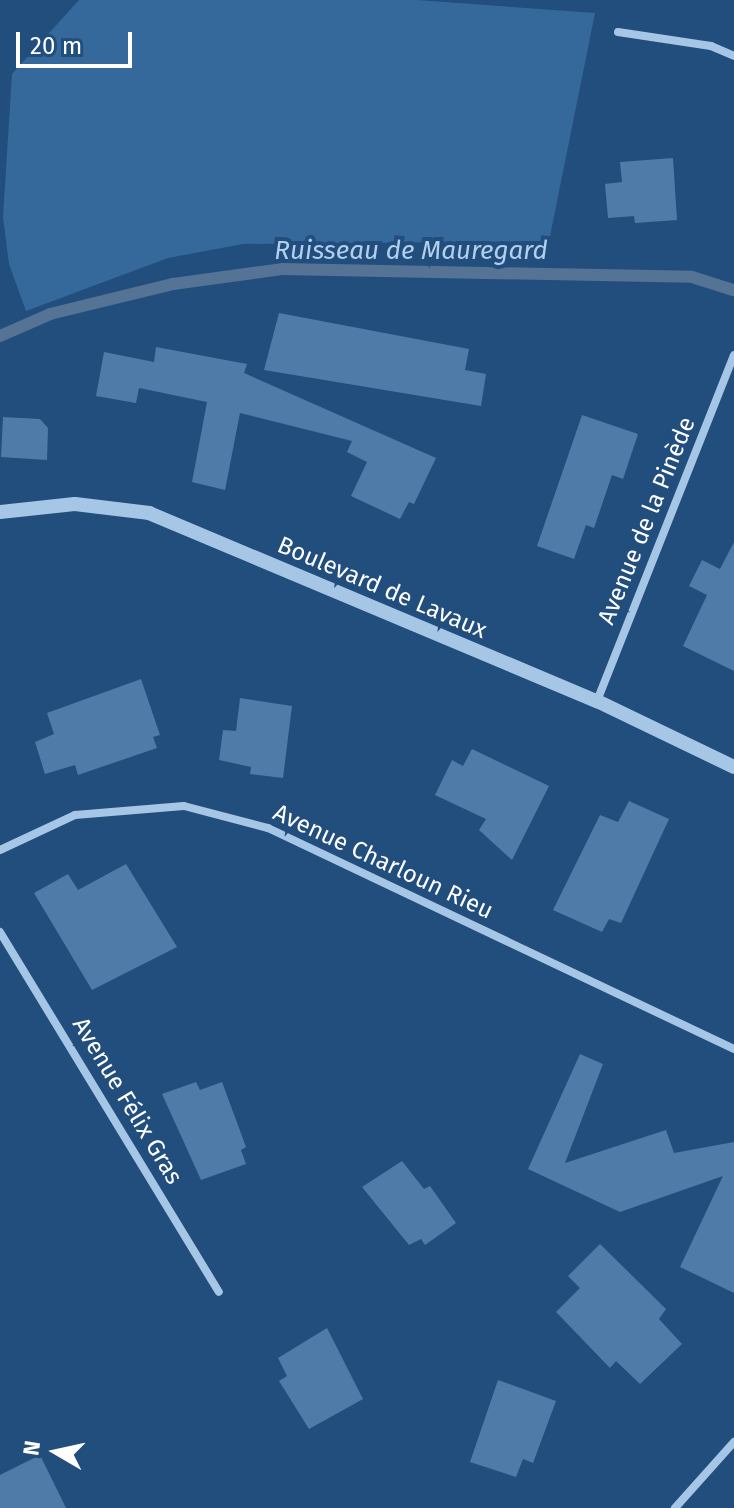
<!DOCTYPE html>
<meta charset="utf-8">
<style>
body{margin:0}
#map{position:relative;width:734px;height:1508px;overflow:hidden;background:#224e7d;font-family:"Fira Sans",sans-serif}
div>[style]{position:absolute}
[style*='--x']{left:calc(var(--x)*1px);top:calc(var(--y)*1px);width:calc(var(--w)*1px);rotate:calc(var(--a)*1deg)}
.green>*{inset:0;background:#35699b}
.stream>*{height:12px;margin:-6px;padding:0 6px;transform-origin:6px;border-radius:6px;background:#547395}
.building>*{inset:0;background:#4f7ba8}
.minor>*{height:8px;margin:-4px;padding:0 4px;transform-origin:4px;border-radius:4px;background:#a6c6e6}
.tertiary>*{height:14px;margin:-7px;padding:0 7px;transform-origin:7px;border-radius:7px;background:#a6c6e6}
span{translate:-50% -50%;white-space:nowrap;text-align:center;line-height:1.15;-webkit-text-stroke:8px #224e7d;paint-order:stroke}
.street-label{font-size:24px;color:#fff}
.water-label{font-size:26px;color:#b2d0ee;font-style:italic}
.north{position:absolute;left:16px;top:1412px;width:80px;height:80px;-webkit-text-stroke:6px #224e7d;paint-order:stroke;rotate:279deg;font-size:22px;font-weight:700;line-height:32px;text-align:center;color:#fff}
.north::after{content:'';display:block;margin:auto;width:28px;height:36px;background:#fff;clip-path:polygon(50% 0,100% 100%,50% 72%,0 100%)}
.scale{position:absolute;left:16px;top:32px;width:116px;height:36px;box-sizing:border-box;border:4px solid #fff;border-top:0;padding-left:10px;font-size:24px;line-height:28px;white-space:nowrap;color:#fff;-webkit-text-stroke:6px #224e7d;paint-order:stroke}
</style>
<div id="map">
<div class="green">
<div style="clip-path:polygon(79px 0,417px 0,595px 13px,549px 241px,243px 244px,168px 258px,26px 311px,9px 264px,3px 217px,12px 74px)"></div>
</div>
<div class="stream">
<div style="--x:0;--y:336;--w:55;--a:-23.7"></div>
<div style="--x:50;--y:314;--w:127;--a:-13.7"></div>
<div style="--x:173;--y:284;--w:110;--a:-7.8"></div>
<div style="--x:282;--y:269;--w:410;--a:1.1"></div>
<div style="--x:692;--y:277;--w:43;--a:17.6"></div>
</div>
<div class="building">
<div style="clip-path:polygon(673px 158px,677px 220px,635px 223px,634px 216px,608px 218px,605px 184px,622px 182px,620px 162px)"></div>
<div style="clip-path:polygon(279px 313px,469px 349px,465px 370px,486px 374px,481px 406px,264px 370px)"></div>
<div style="clip-path:polygon(156px 347px,247px 364px,244px 373px,436px 458px,414px 504px,409px 502px,400px 519px,351px 496px,367px 462px,347px 452px,352px 441px,240px 413px,225px 490px,192px 482px,207px 402px,139px 388px,136px 403px,96px 396px,104px 352px,154px 362px)"></div>
<div style="clip-path:polygon(582px 415px,638px 434px,623px 479px,612px 475px,594px 528px,586px 525px,574px 559px,537px 546px)"></div>
<div style="clip-path:polygon(3px 417px,40px 419px,48px 428px,47px 460px,1px 457px)"></div>
<div style="clip-path:polygon(734px 542px,734px 671px,683px 646px,707px 595px,689px 586px,702px 560px,720px 569px)"></div>
<div style="clip-path:polygon(141px 679px,160px 735px,153px 737px,157px 748px,78px 775px,75px 765px,45px 774px,35px 742px,54px 734px,47px 713px)"></div>
<div style="clip-path:polygon(240px 698px,292px 706px,283px 778px,250px 774px,251px 767px,219px 760px,223px 730px,236px 731px)"></div>
<div style="clip-path:polygon(472px 749px,549px 786px,512px 860px,479px 830px,486px 819px,435px 795px,452px 760px,463px 766px)"></div>
<div style="clip-path:polygon(629px 801px,669px 819px,621px 923px,609px 919px,602px 932px,553px 910px,600px 815px,618px 822px)"></div>
<div style="clip-path:polygon(126px 864px,177px 947px,92px 990px,34px 893px,68px 874px,78px 890px)"></div>
<div style="clip-path:polygon(580px 1054px,603px 1064px,565px 1163px,666px 1130px,674px 1153px,734px 1142px,734px 1293px,680px 1267px,723px 1176px,620px 1212px,528px 1169px)"></div>
<div style="clip-path:polygon(196px 1082px,200px 1090px,222px 1082px,246px 1147px,241px 1150px,246px 1164px,201px 1180px,162px 1094px)"></div>
<div style="clip-path:polygon(402px 1161px,424px 1189px,430px 1186px,456px 1223px,425px 1245px,421px 1239px,409px 1245px,362px 1187px)"></div>
<div style="clip-path:polygon(600px 1244px,666px 1309px,659px 1319px,682px 1344px,640px 1384px,616px 1361px,610px 1368px,556px 1312px,580px 1288px,568px 1276px)"></div>
<div style="clip-path:polygon(327px 1328px,363px 1399px,309px 1429px,279px 1381px,287px 1376px,278px 1358px)"></div>
<div style="clip-path:polygon(498px 1380px,556px 1401px,533px 1463px,523px 1459px,516px 1477px,470px 1462px)"></div>
<div style="clip-path:polygon(40px 1455px,66px 1508px,0 1508px,0 1475px)"></div>
</div>
<div class="minor">
<div style="--x:618;--y:32;--w:94;--a:8.6"></div>
<div style="--x:711;--y:46;--w:25;--a:23"></div>
<div style="--x:597;--y:701;--w:372;--a:-68.4"></div>
<div style="--x:0;--y:850;--w:83;--a:-25"></div>
<div style="--x:75;--y:815;--w:109;--a:-4.7"></div>
<div style="--x:184;--y:806;--w:87;--a:14.7"></div>
<div style="--x:268;--y:828;--w:516;--a:25.37"></div>
<div style="--x:0;--y:932;--w:421;--a:58.7"></div>
<div style="--x:675;--y:1508;--w:89;--a:-48.2"></div>
</div>
<div class="tertiary">
<div style="--x:0;--y:512;--w:75;--a:-6.1"></div>
<div style="--x:75;--y:504;--w:75;--a:6.9"></div>
<div style="--x:149;--y:513;--w:486;--a:22.8"></div>
<div style="--x:597;--y:701;--w:152;--a:25.7"></div>
</div>
<div class="street-label">
<span style="left:647px;top:521px;rotate:-68deg">Avenue de la Pinède</span>
<span style="left:382px;top:588px;rotate:23deg">Boulevard de Lavaux</span>
<span style="left:383px;top:862px;rotate:25deg">Avenue Charloun Rieu</span>
<span style="left:127px;top:1101px;rotate:59deg">Avenue Félix Gras</span>
</div>
<div class="water-label">
<span style="left:411px;top:251px">Ruisseau de Mauregard</span>
</div>
<div class="north">N</div>
<div class="scale">20 m</div>
</div>
